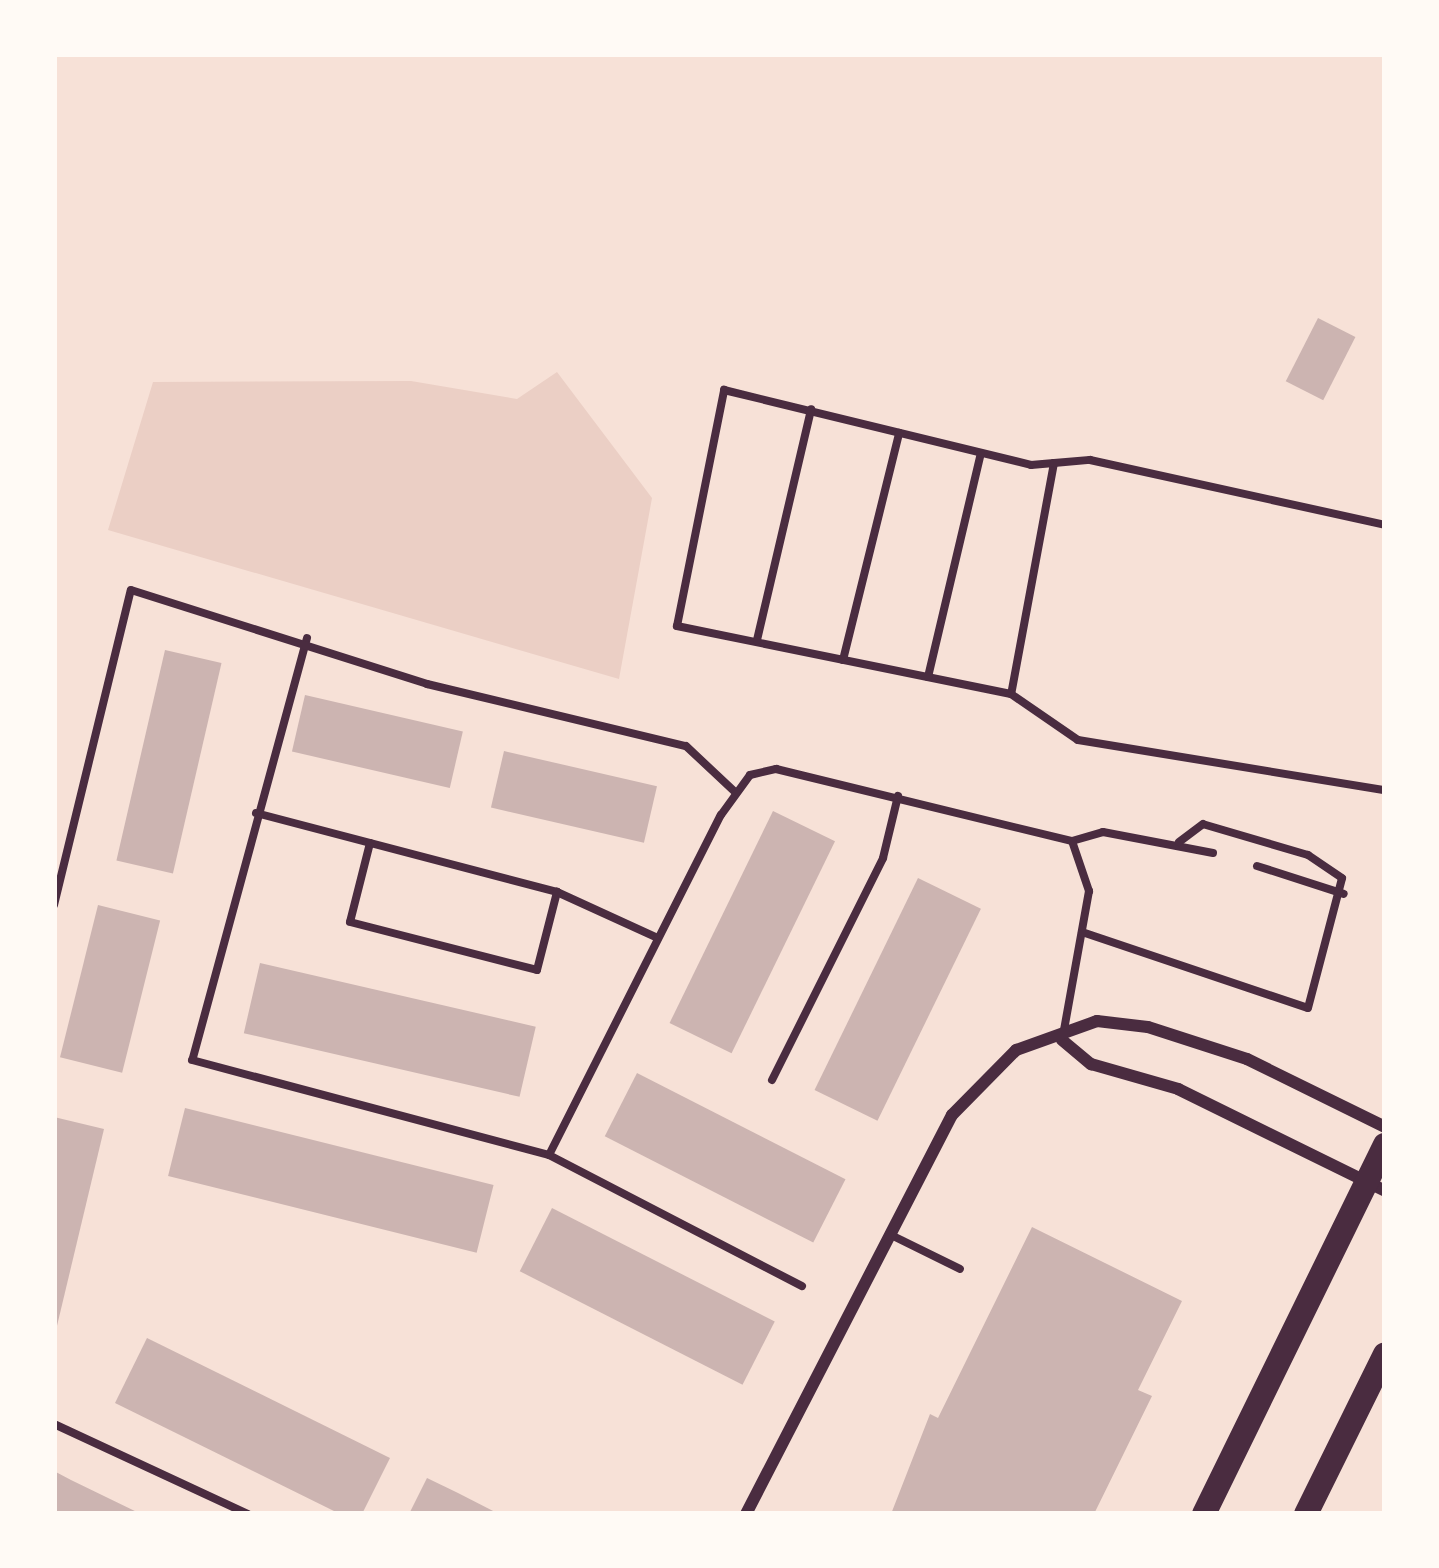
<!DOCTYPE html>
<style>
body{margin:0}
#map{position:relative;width:1439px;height:1568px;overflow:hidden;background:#f7e1d7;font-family:"Exo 2",sans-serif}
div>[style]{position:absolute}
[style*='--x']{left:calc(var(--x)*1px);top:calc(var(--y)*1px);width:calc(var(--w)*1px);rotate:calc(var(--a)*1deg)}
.green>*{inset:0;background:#ebcfc5}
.building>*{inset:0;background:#ccb4b1;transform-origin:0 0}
.service>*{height:8px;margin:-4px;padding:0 4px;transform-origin:4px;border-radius:4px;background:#4a2c40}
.minor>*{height:12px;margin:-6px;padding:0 6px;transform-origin:6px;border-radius:6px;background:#4a2c40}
.primary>*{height:24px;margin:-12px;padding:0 12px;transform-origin:12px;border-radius:12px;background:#4a2c40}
span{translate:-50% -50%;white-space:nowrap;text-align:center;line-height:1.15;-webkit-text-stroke:12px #fffaf5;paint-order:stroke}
.frame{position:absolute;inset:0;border:57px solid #fffaf5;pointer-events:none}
</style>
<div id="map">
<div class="green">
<div style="clip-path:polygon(557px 372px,652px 498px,619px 679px,108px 530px,153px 382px,411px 381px,517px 399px)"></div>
</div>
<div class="building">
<div style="left:1318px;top:318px;width:42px;height:71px;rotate:27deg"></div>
<div style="left:165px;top:650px;width:58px;height:216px;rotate:13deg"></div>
<div style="left:305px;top:695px;width:162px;height:58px;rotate:13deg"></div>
<div style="left:504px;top:751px;width:157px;height:58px;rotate:13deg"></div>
<div style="left:773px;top:811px;width:69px;height:236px;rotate:26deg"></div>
<div style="left:918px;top:878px;width:70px;height:236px;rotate:26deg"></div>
<div style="left:98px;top:905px;width:64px;height:157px;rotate:14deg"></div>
<div style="left:260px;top:963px;width:283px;height:72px;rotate:13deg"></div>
<div style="left:637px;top:1073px;width:234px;height:71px;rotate:27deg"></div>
<div style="left:185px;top:1108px;width:318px;height:70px;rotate:14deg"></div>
<div style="clip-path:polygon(54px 1117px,104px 1129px,56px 1330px,54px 1330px)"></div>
<div style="left:552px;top:1208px;width:250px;height:71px;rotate:27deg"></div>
<div style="clip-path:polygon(1032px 1227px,1182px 1301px,1138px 1390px,1152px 1396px,1094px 1514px,891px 1514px,930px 1414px,938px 1418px)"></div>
<div style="clip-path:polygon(147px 1338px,390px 1458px,362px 1514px,340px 1514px,115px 1403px)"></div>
<div style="clip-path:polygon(54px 1471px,71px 1480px,141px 1514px,54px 1514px)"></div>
<div style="clip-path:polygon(427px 1478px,458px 1493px,499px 1514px,409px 1514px)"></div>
</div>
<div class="service">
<div style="--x:1054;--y:463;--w:235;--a:100.5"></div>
<div style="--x:1011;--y:694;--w:341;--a:-168.5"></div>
<div style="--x:677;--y:626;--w:241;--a:-78.7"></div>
<div style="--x:724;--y:390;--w:316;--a:13.7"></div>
<div style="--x:1031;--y:465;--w:23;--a:-5"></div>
<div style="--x:1054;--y:463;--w:36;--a:-5"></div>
<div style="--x:1090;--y:460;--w:302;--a:12.4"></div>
<div style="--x:307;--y:638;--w:437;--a:105.2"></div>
<div style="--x:192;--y:1060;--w:369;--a:14.9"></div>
<div style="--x:549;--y:1155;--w:285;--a:27.4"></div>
<div style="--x:757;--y:640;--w:237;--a:-76.8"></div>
<div style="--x:843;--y:660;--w:234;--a:-76.1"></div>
<div style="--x:928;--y:677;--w:230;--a:-76.7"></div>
<div style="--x:1011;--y:694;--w:81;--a:34.5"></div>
<div style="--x:1078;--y:740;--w:311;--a:9.3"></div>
<div style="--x:256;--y:813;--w:311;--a:14.7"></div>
<div style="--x:557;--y:892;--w:111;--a:24.5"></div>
<div style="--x:1072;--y:841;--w:32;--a:-16"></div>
<div style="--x:1103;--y:832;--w:112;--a:10.8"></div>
<div style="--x:370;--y:843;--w:81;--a:104.2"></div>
<div style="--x:350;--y:922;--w:193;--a:14.4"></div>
<div style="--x:537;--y:970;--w:81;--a:-75.6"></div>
<div style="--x:1257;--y:866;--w:91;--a:17.8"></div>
<div style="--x:54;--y:905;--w:324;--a:-76.3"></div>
<div style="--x:131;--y:590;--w:311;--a:17.6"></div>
<div style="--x:427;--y:684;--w:266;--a:13.5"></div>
<div style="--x:686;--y:746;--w:66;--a:43.2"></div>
<div style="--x:1082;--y:932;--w:238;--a:18.6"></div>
<div style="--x:1308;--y:1008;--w:134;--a:-75.3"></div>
<div style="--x:1342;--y:878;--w:41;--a:-145.9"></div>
<div style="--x:1308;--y:855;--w:109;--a:-163.6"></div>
<div style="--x:1203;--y:824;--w:30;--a:143"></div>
<div style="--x:772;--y:1080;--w:248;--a:-63.4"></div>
<div style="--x:883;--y:858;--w:64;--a:-76.4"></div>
<div style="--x:549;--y:1155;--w:381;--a:-63.2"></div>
<div style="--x:721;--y:815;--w:49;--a:-54.1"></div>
<div style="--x:750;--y:775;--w:27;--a:-13"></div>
<div style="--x:776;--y:769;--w:305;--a:13.7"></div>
<div style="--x:1072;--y:841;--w:53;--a:71.2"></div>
<div style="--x:1089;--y:891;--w:147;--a:100.2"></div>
<div style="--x:889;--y:1234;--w:79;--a:26.2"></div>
<div style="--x:54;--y:1424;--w:214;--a:24.9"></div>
</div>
<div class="minor">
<div style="--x:1062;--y:1040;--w:38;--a:40"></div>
<div style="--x:1091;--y:1064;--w:91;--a:16"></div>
<div style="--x:1178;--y:1089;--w:231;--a:26.2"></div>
<div style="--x:746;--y:1514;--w:449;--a:-62.7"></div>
<div style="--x:952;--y:1115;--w:91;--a:-45.4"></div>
<div style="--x:1016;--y:1050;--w:86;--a:-19.7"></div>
<div style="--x:1097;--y:1021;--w:51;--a:6.7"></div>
<div style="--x:1148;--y:1027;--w:104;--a:17.9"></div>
<div style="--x:1247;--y:1059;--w:154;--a:26.2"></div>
</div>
<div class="primary">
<div style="--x:1204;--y:1514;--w:411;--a:-63.9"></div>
<div style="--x:1306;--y:1514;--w:178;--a:-63.7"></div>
</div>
<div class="frame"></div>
</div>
